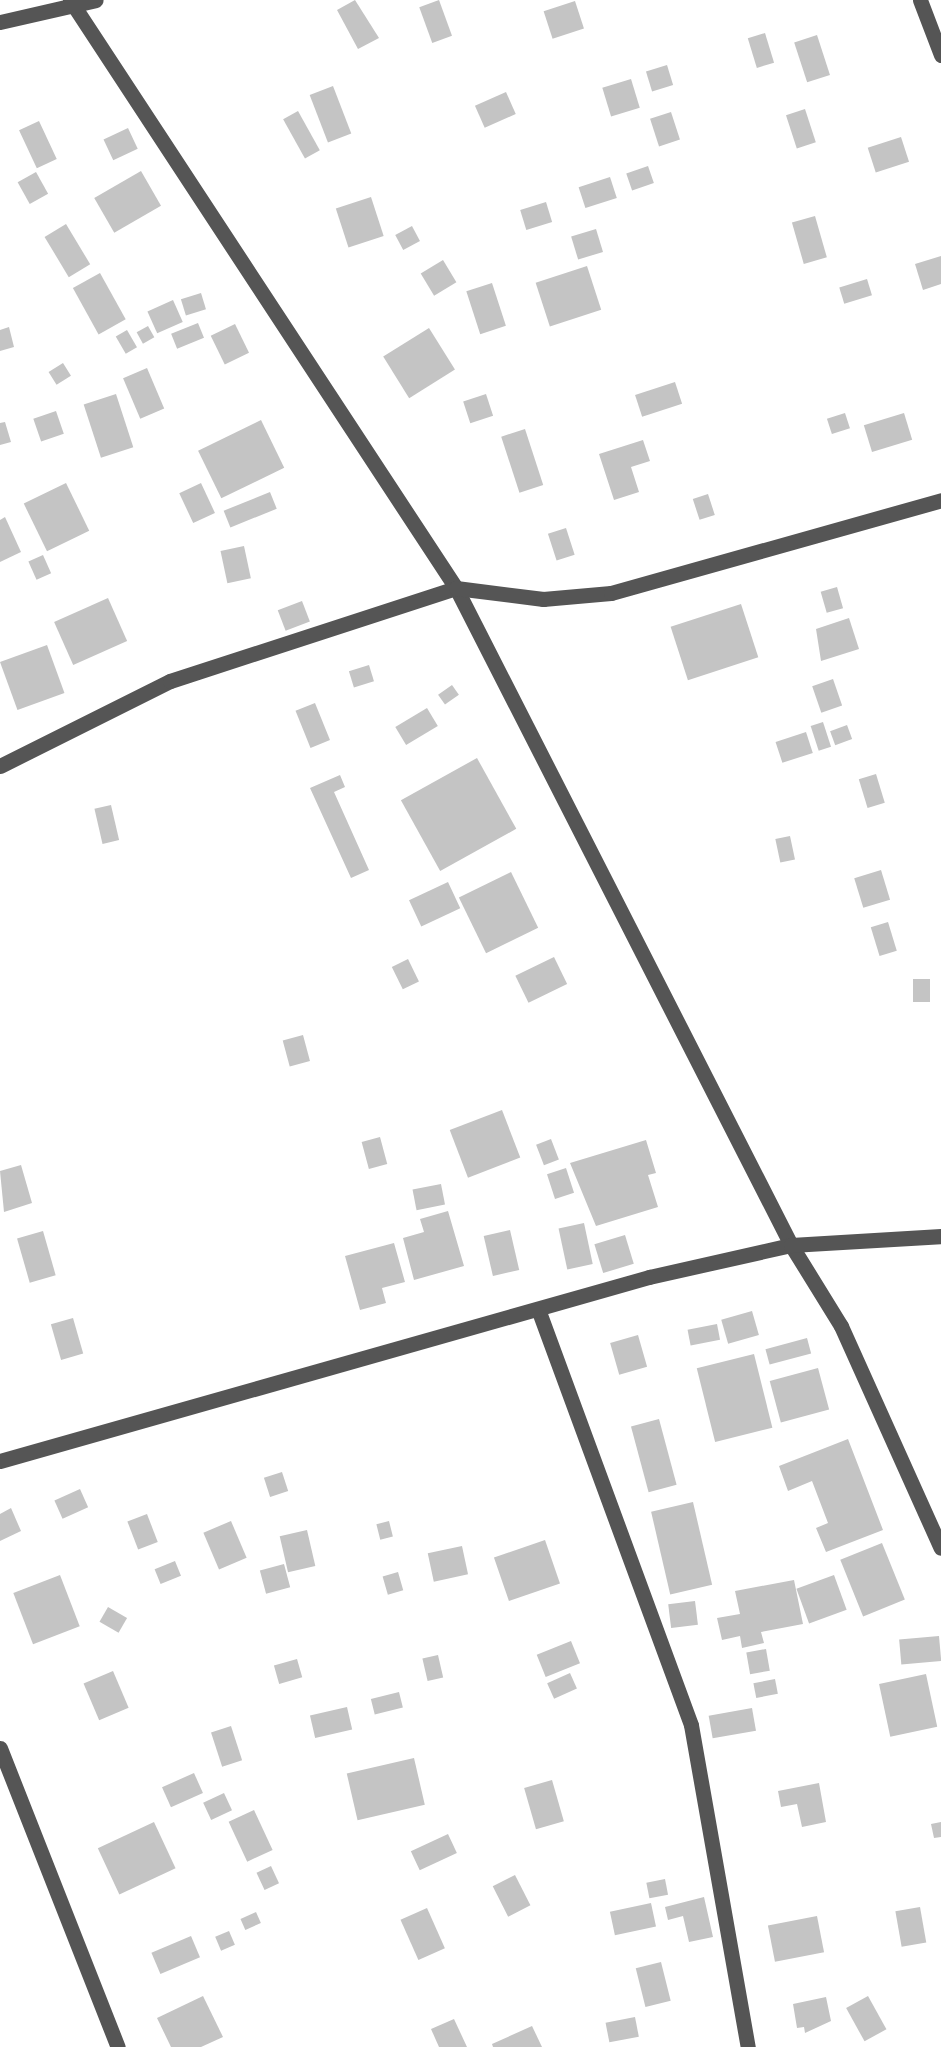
<!DOCTYPE html>
<style>
body{margin:0}
#map{position:relative;width:941px;height:2047px;overflow:hidden;background:#fff;font-family:Commissioner,sans-serif}
div>[style]{position:absolute}
[style*='--x']{left:calc(var(--x)*1px);top:calc(var(--y)*1px);width:calc(var(--w)*1px);rotate:calc(var(--a)*1deg)}
.building>*{inset:0;background:#c4c4c4;transform-origin:0 0}
.minor>*{height:15px;margin:-7.5px;padding:0 7.5px;transform-origin:7.5px;border-radius:7.5px;background:#555}
span{translate:-50% -50%;white-space:nowrap;text-align:center;line-height:1.15;-webkit-text-stroke:4.5px #fff;paint-order:stroke}
</style>
<div id="map">
<div class="building">
<div style="clip-path:polygon(355px 0,379px 38px,358px 49px,337px 10px)"></div>
<div style="left:439px;top:0;width:38px;height:21px;rotate:70deg"></div>
<div style="left:575px;top:1px;width:29px;height:33px;rotate:72deg"></div>
<div style="left:765px;top:33px;width:31px;height:18px;rotate:73deg"></div>
<div style="left:817px;top:35px;width:42px;height:24px;rotate:72deg"></div>
<div style="left:667px;top:65px;width:21px;height:22px;rotate:73deg"></div>
<div style="left:631px;top:79px;width:30px;height:30px;rotate:73deg"></div>
<div style="left:333px;top:86px;width:51px;height:25px;rotate:69deg"></div>
<div style="left:506px;top:92px;width:24px;height:34px;rotate:66deg"></div>
<div style="left:805px;top:109px;width:35px;height:20px;rotate:72deg"></div>
<div style="left:298px;top:111px;width:45px;height:17px;rotate:61deg"></div>
<div style="left:671px;top:112px;width:29px;height:22px;rotate:72deg"></div>
<div style="left:39px;top:121px;width:42px;height:22px;rotate:65deg"></div>
<div style="left:128px;top:128px;width:23px;height:27px;rotate:65deg"></div>
<div style="left:901px;top:137px;width:26px;height:35px;rotate:72deg"></div>
<div style="left:648px;top:166px;width:18px;height:23px;rotate:71deg"></div>
<div style="left:141px;top:171px;width:40px;height:54px;rotate:60deg"></div>
<div style="left:36px;top:172px;width:25px;height:21px;rotate:61deg"></div>
<div style="left:610px;top:177px;width:22px;height:33px;rotate:72deg"></div>
<div style="left:371px;top:197px;width:41px;height:37px;rotate:72deg"></div>
<div style="left:546px;top:202px;width:21px;height:27px;rotate:73deg"></div>
<div style="left:815px;top:216px;width:43px;height:24px;rotate:74deg"></div>
<div style="left:66px;top:224px;width:47px;height:25px;rotate:59deg"></div>
<div style="left:412px;top:226px;width:17px;height:19px;rotate:62deg"></div>
<div style="left:596px;top:229px;width:24px;height:26px;rotate:73deg"></div>
<div style="clip-path:polygon(941px 256px,941px 284px,923px 290px,915px 264px)"></div>
<div style="left:443px;top:260px;width:26px;height:26px;rotate:59deg"></div>
<div style="left:587px;top:266px;width:46px;height:54px;rotate:72deg"></div>
<div style="left:100px;top:273px;width:53px;height:31px;rotate:61deg"></div>
<div style="left:867px;top:279px;width:17px;height:29px;rotate:73deg"></div>
<div style="left:492px;top:283px;width:45px;height:27px;rotate:72deg"></div>
<div style="left:201px;top:293px;width:17px;height:21px;rotate:73deg"></div>
<div style="left:173px;top:300px;width:24px;height:28px;rotate:66deg"></div>
<div style="left:198px;top:323px;width:16px;height:29px;rotate:68deg"></div>
<div style="left:235px;top:324px;width:32px;height:27px;rotate:64deg"></div>
<div style="left:148px;top:326px;width:13px;height:13px;rotate:61deg"></div>
<div style="clip-path:polygon(9px 327px,14px 347px,0 351px,0 330px)"></div>
<div style="left:429px;top:328px;width:49px;height:54px;rotate:58deg"></div>
<div style="left:127px;top:330px;width:20px;height:13px;rotate:60deg"></div>
<div style="left:63px;top:363px;width:15px;height:17px;rotate:58deg"></div>
<div style="left:147px;top:368px;width:44px;height:26px;rotate:67deg"></div>
<div style="left:675px;top:382px;width:23px;height:42px;rotate:72deg"></div>
<div style="left:116px;top:394px;width:56px;height:34px;rotate:72deg"></div>
<div style="left:486px;top:394px;width:23px;height:24px;rotate:72deg"></div>
<div style="left:56px;top:411px;width:24px;height:24px;rotate:71deg"></div>
<div style="left:845px;top:413px;width:16px;height:19px;rotate:72deg"></div>
<div style="left:904px;top:413px;width:28px;height:42px;rotate:73deg"></div>
<div style="left:261px;top:420px;width:53px;height:70px;rotate:64deg"></div>
<div style="clip-path:polygon(5px 422px,11px 442px,0 445px,0 423px)"></div>
<div style="left:525px;top:429px;width:59px;height:25px;rotate:72deg"></div>
<div style="clip-path:polygon(643px 440px,650px 461px,631px 467px,639px 492px,614px 500px,599px 454px)"></div>
<div style="left:66px;top:483px;width:53px;height:47px;rotate:64deg"></div>
<div style="left:201px;top:483px;width:33px;height:24px;rotate:65deg"></div>
<div style="left:270px;top:492px;width:18px;height:50px;rotate:68deg"></div>
<div style="left:708px;top:494px;width:22px;height:16px;rotate:72deg"></div>
<div style="clip-path:polygon(5px 517px,21px 552px,0 562px,0 520px)"></div>
<div style="left:566px;top:528px;width:28px;height:19px;rotate:72deg"></div>
<div style="left:244px;top:546px;width:33px;height:24px;rotate:78deg"></div>
<div style="left:43px;top:555px;width:20px;height:16px;rotate:66deg"></div>
<div style="left:837px;top:587px;width:22px;height:17px;rotate:74deg"></div>
<div style="left:108px;top:598px;width:47px;height:59px;rotate:66deg"></div>
<div style="left:302px;top:601px;width:22px;height:26px;rotate:69deg"></div>
<div style="left:741px;top:604px;width:56px;height:74px;rotate:72deg"></div>
<div style="clip-path:polygon(849px 618px,859px 649px,821px 661px,816px 629px)"></div>
<div style="left:47px;top:645px;width:51px;height:50px;rotate:70deg"></div>
<div style="left:369px;top:665px;width:17px;height:21px;rotate:73deg"></div>
<div style="left:833px;top:679px;width:28px;height:22px;rotate:71deg"></div>
<div style="left:452px;top:685px;width:12px;height:17px;rotate:55deg"></div>
<div style="left:315px;top:703px;width:40px;height:21px;rotate:68deg"></div>
<div style="left:427px;top:708px;width:21px;height:37px;rotate:59deg"></div>
<div style="left:823px;top:722px;width:26px;height:13px;rotate:72deg"></div>
<div style="left:847px;top:725px;width:15px;height:18px;rotate:70deg"></div>
<div style="left:806px;top:732px;width:22px;height:32px;rotate:72deg"></div>
<div style="left:477px;top:758px;width:81px;height:87px;rotate:61deg"></div>
<div style="left:876px;top:774px;width:30px;height:18px;rotate:73deg"></div>
<div style="clip-path:polygon(340px 775px,345px 787px,334px 792px,369px 870px,351px 878px,310px 788px)"></div>
<div style="left:111px;top:805px;width:36px;height:17px;rotate:77deg"></div>
<div style="left:790px;top:836px;width:24px;height:15px;rotate:78deg"></div>
<div style="left:881px;top:870px;width:31px;height:28px;rotate:73deg"></div>
<div style="left:511px;top:872px;width:62px;height:58px;rotate:64deg"></div>
<div style="left:448px;top:882px;width:29px;height:43px;rotate:65deg"></div>
<div style="left:888px;top:922px;width:30px;height:18px;rotate:73deg"></div>
<div style="left:554px;top:957px;width:30px;height:43px;rotate:64deg"></div>
<div style="left:408px;top:959px;width:25px;height:18px;rotate:64deg"></div>
<div style="left:913px;top:979px;width:17px;height:23px"></div>
<div style="left:303px;top:1035px;width:27px;height:21px;rotate:75deg"></div>
<div style="left:502px;top:1110px;width:51px;height:56px;rotate:69deg"></div>
<div style="left:380px;top:1137px;width:28px;height:19px;rotate:75deg"></div>
<div style="left:551px;top:1139px;width:22px;height:16px;rotate:69deg"></div>
<div style="clip-path:polygon(646px 1140px,656px 1173px,648px 1175px,658px 1207px,596px 1226px,570px 1163px)"></div>
<div style="clip-path:polygon(21px 1165px,32px 1203px,4px 1212px,0 1171px)"></div>
<div style="left:566px;top:1168px;width:26px;height:20px;rotate:72deg"></div>
<div style="left:441px;top:1184px;width:21px;height:29px;rotate:79deg"></div>
<div style="clip-path:polygon(448px 1211px,464px 1266px,414px 1280px,403px 1238px,424px 1232px,420px 1219px)"></div>
<div style="left:584px;top:1223px;width:42px;height:26px;rotate:78deg"></div>
<div style="left:510px;top:1230px;width:41px;height:27px;rotate:77deg"></div>
<div style="left:43px;top:1231px;width:46px;height:27px;rotate:74deg"></div>
<div style="left:625px;top:1235px;width:30px;height:32px;rotate:73deg"></div>
<div style="clip-path:polygon(394px 1243px,405px 1282px,382px 1288px,386px 1303px,360px 1310px,345px 1256px)"></div>
<div style="left:752px;top:1311px;width:25px;height:32px;rotate:74deg"></div>
<div style="left:73px;top:1318px;width:37px;height:23px;rotate:74deg"></div>
<div style="left:717px;top:1324px;width:16px;height:30px;rotate:79deg"></div>
<div style="left:638px;top:1335px;width:33px;height:29px;rotate:74deg"></div>
<div style="left:807px;top:1338px;width:16px;height:43px;rotate:75deg"></div>
<div style="left:754px;top:1354px;width:76px;height:59px;rotate:76deg"></div>
<div style="left:818px;top:1368px;width:43px;height:50px;rotate:75deg"></div>
<div style="left:659px;top:1419px;width:68px;height:29px;rotate:75deg"></div>
<div style="clip-path:polygon(848px 1439px,883px 1530px,826px 1552px,816px 1528px,828px 1523px,812px 1481px,788px 1491px,779px 1466px)"></div>
<div style="left:282px;top:1472px;width:20px;height:19px;rotate:72deg"></div>
<div style="left:80px;top:1489px;width:20px;height:28px;rotate:66deg"></div>
<div style="left:693px;top:1502px;width:85px;height:43px;rotate:77deg"></div>
<div style="clip-path:polygon(11px 1508px,21px 1531px,0 1541px,0 1514px)"></div>
<div style="left:147px;top:1514px;width:30px;height:21px;rotate:69deg"></div>
<div style="left:231px;top:1521px;width:40px;height:30px;rotate:67deg"></div>
<div style="left:389px;top:1521px;width:16px;height:13px;rotate:76deg"></div>
<div style="left:307px;top:1530px;width:37px;height:28px;rotate:77deg"></div>
<div style="left:545px;top:1540px;width:46px;height:54px;rotate:71deg"></div>
<div style="left:882px;top:1543px;width:61px;height:45px;rotate:68deg"></div>
<div style="left:462px;top:1546px;width:29px;height:35px;rotate:78deg"></div>
<div style="left:175px;top:1561px;width:16px;height:22px;rotate:68deg"></div>
<div style="left:284px;top:1564px;width:24px;height:25px;rotate:75deg"></div>
<div style="left:398px;top:1572px;width:19px;height:16px;rotate:74deg"></div>
<div style="left:60px;top:1575px;width:55px;height:50px;rotate:69deg"></div>
<div style="left:834px;top:1575px;width:37px;height:40px;rotate:70deg"></div>
<div style="clip-path:polygon(794px 1580px,803px 1624px,761px 1632px,764px 1643px,742px 1648px,740px 1636px,722px 1640px,717px 1618px,740px 1614px,735px 1591px)"></div>
<div style="left:695px;top:1601px;width:24px;height:27px;rotate:83deg"></div>
<div style="left:108px;top:1607px;width:22px;height:17px;rotate:30deg"></div>
<div style="left:939px;top:1636px;width:25px;height:40px;rotate:85deg"></div>
<div style="left:571px;top:1641px;width:24px;height:37px;rotate:68deg"></div>
<div style="left:766px;top:1649px;width:22px;height:20px;rotate:80deg"></div>
<div style="left:438px;top:1655px;width:23px;height:16px;rotate:77deg"></div>
<div style="left:297px;top:1659px;width:19px;height:24px;rotate:74deg"></div>
<div style="left:113px;top:1671px;width:40px;height:32px;rotate:67deg"></div>
<div style="left:570px;top:1673px;width:17px;height:25px;rotate:66deg"></div>
<div style="left:926px;top:1674px;width:54px;height:48px;rotate:78deg"></div>
<div style="left:775px;top:1679px;width:15px;height:22px;rotate:79deg"></div>
<div style="left:399px;top:1692px;width:16px;height:29px;rotate:76deg"></div>
<div style="left:347px;top:1707px;width:23px;height:38px;rotate:77deg"></div>
<div style="left:752px;top:1708px;width:23px;height:44px;rotate:80deg"></div>
<div style="left:231px;top:1726px;width:36px;height:21px;rotate:72deg"></div>
<div style="left:414px;top:1758px;width:48px;height:69px;rotate:77deg"></div>
<div style="left:194px;top:1773px;width:22px;height:35px;rotate:66deg"></div>
<div style="left:552px;top:1780px;width:43px;height:29px;rotate:74deg"></div>
<div style="clip-path:polygon(819px 1783px,826px 1822px,802px 1827px,797px 1804px,781px 1807px,778px 1791px)"></div>
<div style="left:224px;top:1793px;width:19px;height:23px;rotate:65deg"></div>
<div style="left:254px;top:1810px;width:44px;height:28px;rotate:65deg"></div>
<div style="left:154px;top:1822px;width:51px;height:62px;rotate:65deg"></div>
<div style="clip-path:polygon(941px 1822px,941px 1837px,934px 1838px,931px 1824px)"></div>
<div style="left:448px;top:1834px;width:21px;height:41px;rotate:65deg"></div>
<div style="left:271px;top:1866px;width:19px;height:16px;rotate:65deg"></div>
<div style="left:515px;top:1875px;width:34px;height:25px;rotate:63deg"></div>
<div style="left:665px;top:1879px;width:16px;height:19px;rotate:79deg"></div>
<div style="clip-path:polygon(704px 1897px,713px 1937px,689px 1942px,683px 1916px,668px 1920px,665px 1907px)"></div>
<div style="left:651px;top:1903px;width:24px;height:42px;rotate:78deg"></div>
<div style="left:920px;top:1907px;width:36px;height:25px;rotate:80deg"></div>
<div style="left:427px;top:1908px;width:44px;height:29px;rotate:66deg"></div>
<div style="left:256px;top:1912px;width:12px;height:17px;rotate:66deg"></div>
<div style="left:817px;top:1916px;width:37px;height:50px;rotate:79deg"></div>
<div style="left:229px;top:1931px;width:15px;height:15px;rotate:67deg"></div>
<div style="left:191px;top:1936px;width:23px;height:43px;rotate:67deg"></div>
<div style="left:661px;top:1962px;width:40px;height:26px;rotate:76deg"></div>
<div style="clip-path:polygon(203px 1996px,223px 2037px,201px 2047px,171px 2047px,157px 2018px)"></div>
<div style="left:868px;top:1996px;width:38px;height:25px;rotate:61deg"></div>
<div style="clip-path:polygon(826px 1997px,831px 2021px,805px 2033px,804px 2027px,797px 2028px,793px 2004px)"></div>
<div style="left:635px;top:2017px;width:20px;height:30px;rotate:79deg"></div>
<div style="clip-path:polygon(454px 2019px,467px 2047px,439px 2047px,431px 2029px)"></div>
<div style="clip-path:polygon(532px 2026px,542px 2047px,493px 2047px,492px 2044px)"></div>
</div>
<div class="minor">
<div style="--x:70;--y:0;--w:703;--a:56.72"></div>
<div style="--x:456;--y:588;--w:737;--a:62.98"></div>
<div style="--x:791;--y:1245;--w:95;--a:58.3"></div>
<div style="--x:841;--y:1326;--w:243;--a:65.8"></div>
<div style="--x:920;--y:0;--w:59;--a:69.1"></div>
<div style="--x:0;--y:22;--w:98;--a:-12.9"></div>
<div style="--x:0;--y:766;--w:190;--a:-26.6"></div>
<div style="--x:170;--y:681;--w:301;--a:-18"></div>
<div style="--x:456;--y:588;--w:88;--a:7.2"></div>
<div style="--x:543;--y:599;--w:68;--a:-5"></div>
<div style="--x:611;--y:593;--w:343;--a:-15.7"></div>
<div style="--x:538;--y:1309;--w:443;--a:69.8"></div>
<div style="--x:691;--y:1725;--w:327;--a:80"></div>
<div style="--x:0;--y:1461;--w:675;--a:-15.83"></div>
<div style="--x:649;--y:1277;--w:146;--a:-12.7"></div>
<div style="--x:791;--y:1245;--w:150;--a:-3.4"></div>
<div style="--x:0;--y:1748;--w:321;--a:68.5"></div>
</div>
</div>
